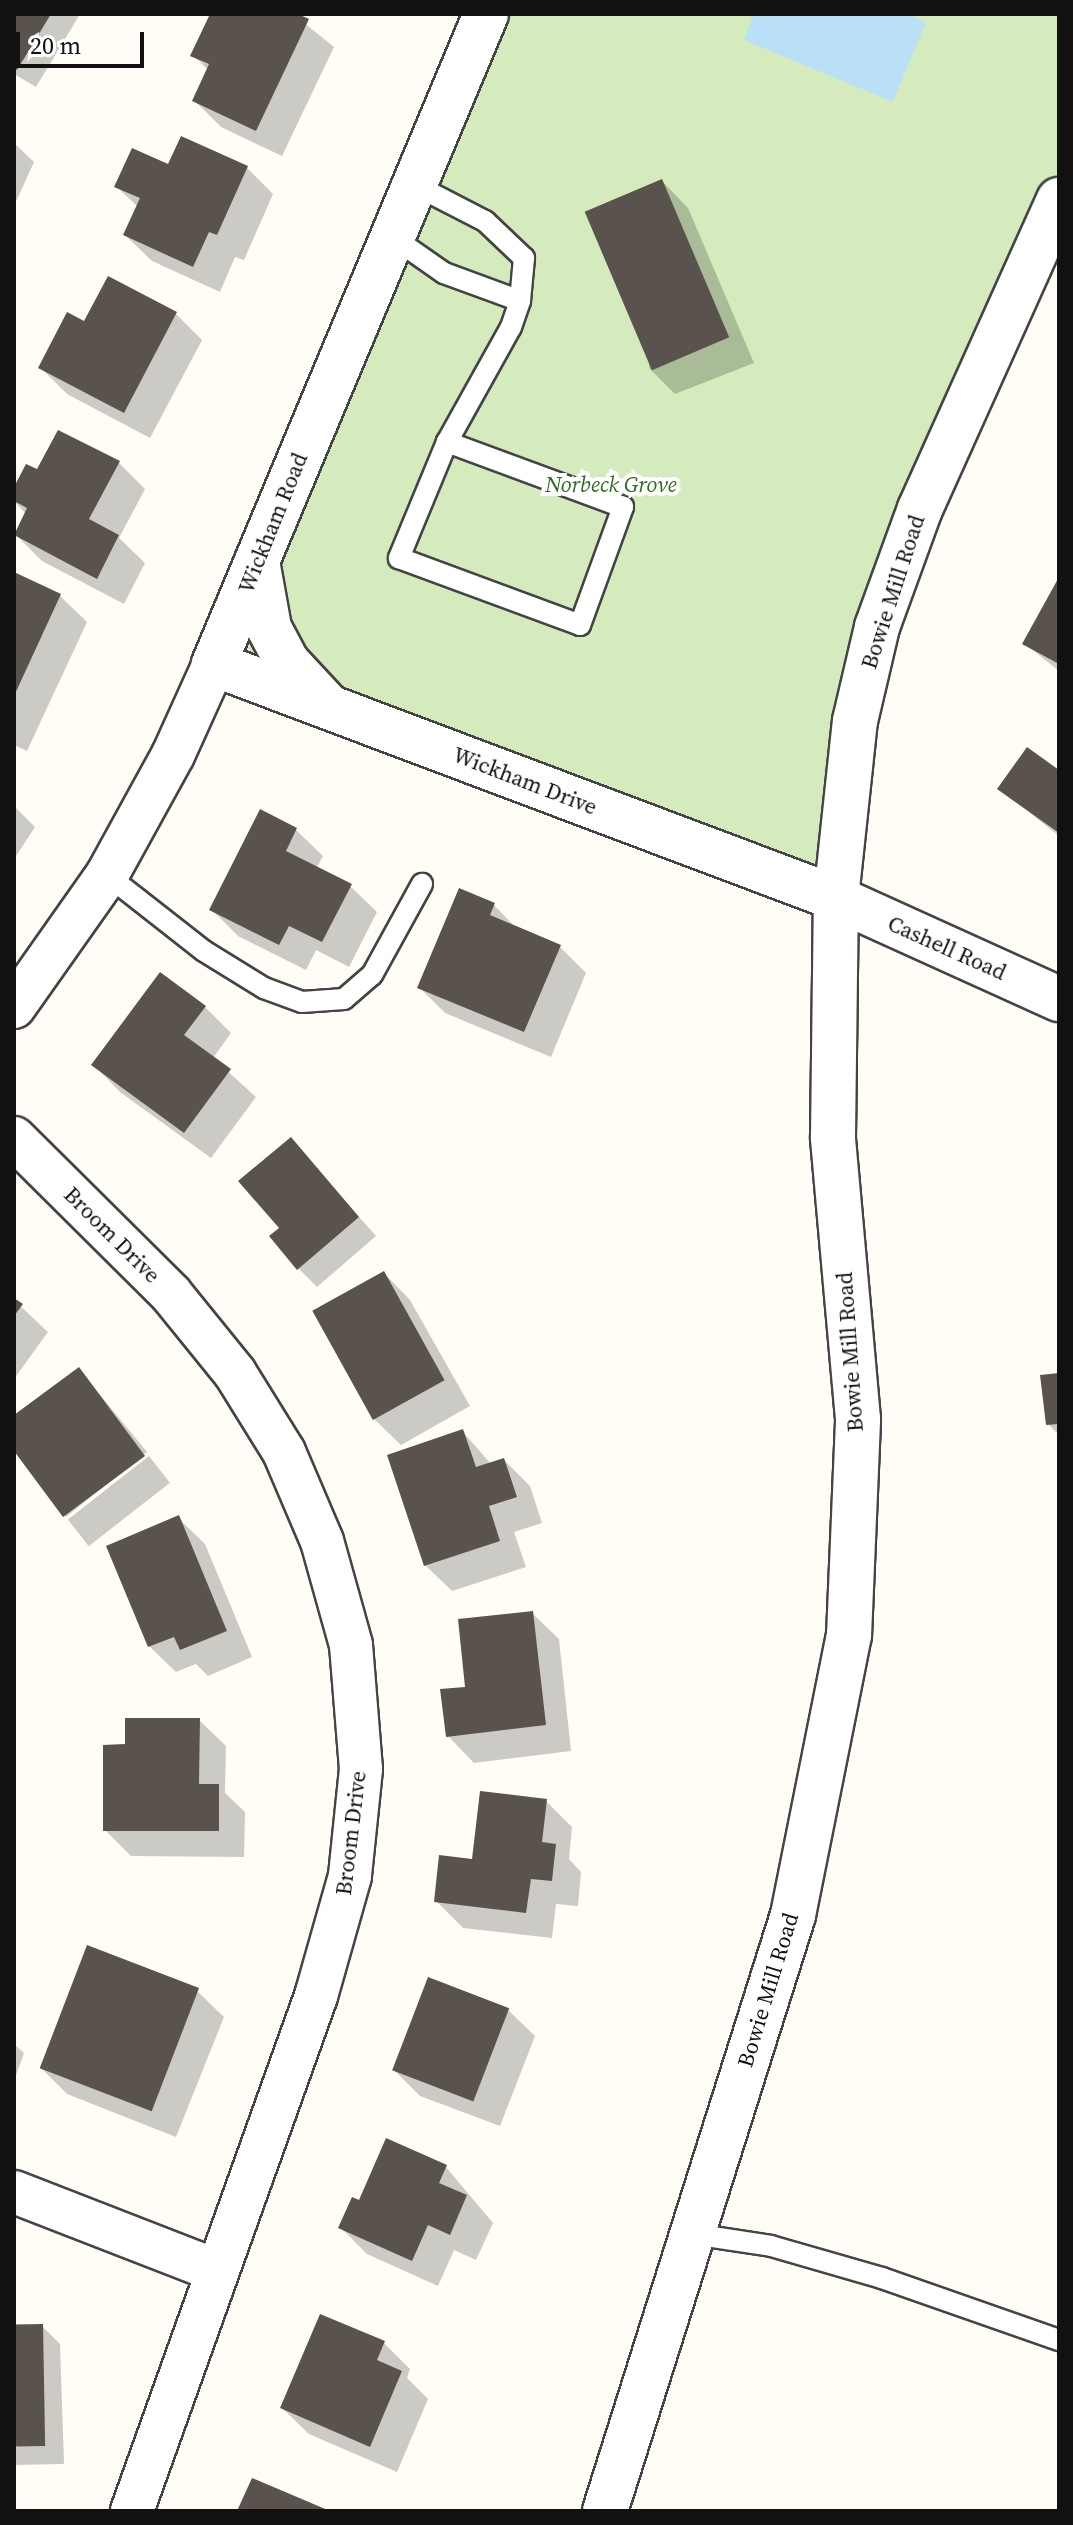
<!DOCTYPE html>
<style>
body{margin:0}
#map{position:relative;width:1073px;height:2525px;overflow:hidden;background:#fffdf5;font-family:"Source Serif 4",serif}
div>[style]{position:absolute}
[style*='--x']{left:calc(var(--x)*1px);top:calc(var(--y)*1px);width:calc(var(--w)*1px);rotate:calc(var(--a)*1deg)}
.green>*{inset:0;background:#d5ebbd}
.water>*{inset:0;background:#b9e0f7}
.shadow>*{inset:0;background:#0003;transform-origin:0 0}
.building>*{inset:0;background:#5a524d;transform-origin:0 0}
.roads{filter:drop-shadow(2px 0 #444) drop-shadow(-2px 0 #444) drop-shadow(0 2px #444) drop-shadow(0 -2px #444)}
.service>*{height:20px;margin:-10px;padding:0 10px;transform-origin:10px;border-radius:10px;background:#fff}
.minor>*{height:42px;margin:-21px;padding:0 21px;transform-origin:21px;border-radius:21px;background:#fff}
.tertiary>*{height:44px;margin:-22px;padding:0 22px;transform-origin:22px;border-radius:22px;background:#fff}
span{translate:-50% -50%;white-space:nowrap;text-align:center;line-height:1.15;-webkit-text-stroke:8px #fff;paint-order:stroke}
.park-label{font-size:22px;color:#2f6b1f;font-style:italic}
.street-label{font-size:22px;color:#111}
.frame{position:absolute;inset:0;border:16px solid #111;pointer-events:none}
.scale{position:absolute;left:16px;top:32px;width:128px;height:36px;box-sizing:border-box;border:4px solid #111;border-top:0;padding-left:10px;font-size:24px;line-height:28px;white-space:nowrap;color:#111;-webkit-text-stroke:6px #fff;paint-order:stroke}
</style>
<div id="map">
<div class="green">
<div style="clip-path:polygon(486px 14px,1059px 14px,1059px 200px,920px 509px,836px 898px,214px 664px)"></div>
</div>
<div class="water">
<div style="clip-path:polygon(754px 14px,907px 14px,926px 22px,893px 102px,744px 40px)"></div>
</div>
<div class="shadow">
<div style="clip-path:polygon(14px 14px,80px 14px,36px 87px,14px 74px)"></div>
<div style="clip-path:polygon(213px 14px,293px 14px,334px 47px,282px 156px,221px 127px,194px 100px,208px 70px,193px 55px)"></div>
<div style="clip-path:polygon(14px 143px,34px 162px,14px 206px)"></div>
<div style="clip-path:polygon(169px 167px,247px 168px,273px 194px,244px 260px,235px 257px,220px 292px,152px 261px,125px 235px,138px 207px,116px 186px)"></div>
<div style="clip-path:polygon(662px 181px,688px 208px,754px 363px,675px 394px,649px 368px)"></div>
<div style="clip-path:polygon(176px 314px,202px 340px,150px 438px,67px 394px,40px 367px,85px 324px)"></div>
<div style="clip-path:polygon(119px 463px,145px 489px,119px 538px,145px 563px,124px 604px,42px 561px,15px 534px,26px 514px,14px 501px,14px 491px,38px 472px)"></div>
<div style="clip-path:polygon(14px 574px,60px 596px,87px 622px,27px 751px,14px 745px)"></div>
<div style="clip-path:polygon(1059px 581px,1059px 671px,1025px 644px)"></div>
<div style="clip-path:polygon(1059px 772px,1059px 836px,1000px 789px)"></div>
<div style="clip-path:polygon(14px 806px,35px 827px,14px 859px)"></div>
<div style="clip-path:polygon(296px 830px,323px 856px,316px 869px,350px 886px,377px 912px,349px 967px,316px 950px,306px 970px,238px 936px,211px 909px)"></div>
<div style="clip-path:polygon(494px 905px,518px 930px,560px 947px,586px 973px,551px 1057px,445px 1013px,419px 987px)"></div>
<div style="clip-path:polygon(205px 1007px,231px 1033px,213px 1058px,256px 1097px,211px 1158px,120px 1092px,94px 1065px)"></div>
<div style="clip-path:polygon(290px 1139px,376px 1236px,317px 1287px,299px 1269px,282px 1228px)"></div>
<div style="clip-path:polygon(384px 1273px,410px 1300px,470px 1406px,401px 1445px,374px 1419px)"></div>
<div style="clip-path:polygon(14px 1300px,48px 1332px,14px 1379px)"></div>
<div style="clip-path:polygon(79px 1369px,147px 1452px,66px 1517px,14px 1448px,14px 1417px)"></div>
<div style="clip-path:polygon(1059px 1375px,1059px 1435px,1048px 1424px)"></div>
<div style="clip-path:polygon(463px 1432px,491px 1464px,504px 1460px,530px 1486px,542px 1523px,514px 1532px,526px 1567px,452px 1591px,425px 1565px)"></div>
<div style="left:149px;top:1456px;width:34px;height:103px;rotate:52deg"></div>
<div style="clip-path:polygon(178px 1518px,205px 1544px,252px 1657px,208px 1676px,196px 1664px,176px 1672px,149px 1646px)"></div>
<div style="clip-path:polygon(532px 1613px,559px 1639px,571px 1751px,474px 1763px,448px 1736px,467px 1688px)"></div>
<div style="clip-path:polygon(199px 1720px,226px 1746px,225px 1793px,245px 1812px,244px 1857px,131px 1856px,105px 1830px,127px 1746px)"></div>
<div style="clip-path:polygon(546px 1801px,572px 1827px,569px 1859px,581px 1872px,578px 1906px,556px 1904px,552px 1938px,463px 1928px,436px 1901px)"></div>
<div style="clip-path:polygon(197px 1991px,224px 2017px,176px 2137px,67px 2094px,41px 2068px)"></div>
<div style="clip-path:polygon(508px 2010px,535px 2036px,500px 2126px,420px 2096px,394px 2070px)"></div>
<div style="clip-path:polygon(14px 2044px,24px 2053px,14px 2081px)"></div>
<div style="clip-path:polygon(445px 2166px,493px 2223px,476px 2260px,454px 2250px,438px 2286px,367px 2254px,341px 2228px,360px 2203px)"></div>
<div style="clip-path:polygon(42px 2326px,60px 2344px,64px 2464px,14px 2465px,14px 2327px)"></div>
<div style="clip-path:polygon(384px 2343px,410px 2369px,407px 2378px,428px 2399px,397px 2472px,309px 2434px,282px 2408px)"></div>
</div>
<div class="building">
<div style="clip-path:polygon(14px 14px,51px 14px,17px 70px,14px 69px)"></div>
<div style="clip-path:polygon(210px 14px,298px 14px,309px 19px,256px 131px,192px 101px,209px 64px,190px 56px)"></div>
<div style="clip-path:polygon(181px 136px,248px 166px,217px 235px,209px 232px,193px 267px,123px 235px,140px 198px,114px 187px,132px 148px,168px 164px)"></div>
<div style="left:662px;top:179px;width:172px;height:84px;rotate:67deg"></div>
<div style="clip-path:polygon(108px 276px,177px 312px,124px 413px,38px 368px,67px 312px,84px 321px)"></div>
<div style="clip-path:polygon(58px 430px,120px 461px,89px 519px,119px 535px,97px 579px,14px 535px,27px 508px,14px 501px,14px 487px,26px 464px,37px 469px)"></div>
<div style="clip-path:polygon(14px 572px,61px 594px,14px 696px)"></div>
<div style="clip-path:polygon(1059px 577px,1059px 664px,1022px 644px)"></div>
<div style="clip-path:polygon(1027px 747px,1059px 770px,1059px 833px,997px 789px)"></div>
<div style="clip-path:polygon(260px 809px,297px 828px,286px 851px,352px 884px,322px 942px,289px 926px,279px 945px,209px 910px)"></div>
<div style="clip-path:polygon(459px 888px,495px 903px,490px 915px,561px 945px,524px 1032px,417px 988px)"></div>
<div style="clip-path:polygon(160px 972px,206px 1006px,184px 1035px,231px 1069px,184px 1133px,91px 1065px)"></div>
<div style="clip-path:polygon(291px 1137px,359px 1217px,297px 1270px,269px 1236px,279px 1228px,238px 1181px)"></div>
<div style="left:384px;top:1271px;width:125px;height:82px;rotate:61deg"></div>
<div style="clip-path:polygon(14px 1298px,23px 1304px,14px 1316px)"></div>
<div style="clip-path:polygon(79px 1367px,145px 1456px,63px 1517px,14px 1451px,14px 1415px)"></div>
<div style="clip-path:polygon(1059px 1373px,1059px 1424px,1046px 1425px,1040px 1375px)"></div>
<div style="clip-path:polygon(463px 1429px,476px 1467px,504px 1458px,517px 1497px,489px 1506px,500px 1541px,424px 1566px,387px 1455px)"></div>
<div style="clip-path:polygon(179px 1515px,227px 1631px,180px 1650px,174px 1637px,148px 1647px,106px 1546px)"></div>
<div style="clip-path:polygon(533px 1611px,546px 1725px,446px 1737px,440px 1689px,465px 1687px,458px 1619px)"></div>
<div style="clip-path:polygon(125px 1718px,200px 1718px,199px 1784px,219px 1784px,219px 1831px,103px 1831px,103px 1745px,125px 1744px)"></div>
<div style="clip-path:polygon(480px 1791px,547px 1799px,542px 1842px,556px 1844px,552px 1881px,531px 1879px,526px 1913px,434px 1902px,439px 1855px,472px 1859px)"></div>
<div style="left:87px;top:1945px;width:120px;height:132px;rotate:21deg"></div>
<div style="left:428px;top:1977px;width:87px;height:100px;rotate:21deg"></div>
<div style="clip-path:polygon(386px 2138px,447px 2165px,439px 2183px,467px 2195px,450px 2235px,428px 2225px,412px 2261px,338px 2228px,352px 2197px,359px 2200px)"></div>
<div style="clip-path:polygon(320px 2314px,385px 2341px,377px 2360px,402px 2371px,370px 2447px,280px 2408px)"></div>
<div style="left:43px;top:2324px;width:122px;height:29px;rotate:89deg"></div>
<div style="clip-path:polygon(252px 2478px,330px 2511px,237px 2511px)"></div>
</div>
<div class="roads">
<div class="service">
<div style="--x:413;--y:184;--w:81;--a:27.2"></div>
<div style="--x:485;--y:221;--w:54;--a:43.5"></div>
<div style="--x:524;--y:258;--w:43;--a:95.3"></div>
<div style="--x:520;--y:301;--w:28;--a:109"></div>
<div style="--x:511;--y:327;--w:132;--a:119.1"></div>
<div style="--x:447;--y:442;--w:126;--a:112.5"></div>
<div style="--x:399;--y:558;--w:193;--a:20.3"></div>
<div style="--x:580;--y:625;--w:126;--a:-70"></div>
<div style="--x:623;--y:507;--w:188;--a:-159.7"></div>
<div style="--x:391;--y:236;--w:65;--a:34.9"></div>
<div style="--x:444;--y:273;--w:81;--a:20.2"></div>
<div style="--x:107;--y:875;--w:123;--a:38.1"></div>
<div style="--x:204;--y:951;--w:70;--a:31.7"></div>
<div style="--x:264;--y:988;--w:40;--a:20.2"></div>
<div style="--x:302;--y:1002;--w:42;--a:-4.1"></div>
<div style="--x:344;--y:999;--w:37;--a:-41"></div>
<div style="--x:372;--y:975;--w:104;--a:-61.2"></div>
<div style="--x:693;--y:2234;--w:79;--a:8.7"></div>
<div style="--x:771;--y:2246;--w:116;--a:16.1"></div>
<div style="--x:882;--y:2278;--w:188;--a:19.3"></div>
</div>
<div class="minor">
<div style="--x:14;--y:1007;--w:161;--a:-54.8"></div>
<div style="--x:107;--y:875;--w:137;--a:-61.2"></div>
<div style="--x:173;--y:755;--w:100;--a:-65.7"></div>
<div style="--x:14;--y:1138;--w:221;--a:44.8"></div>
<div style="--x:171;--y:1294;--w:102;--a:51"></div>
<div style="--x:235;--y:1373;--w:93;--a:58.2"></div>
<div style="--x:284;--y:1452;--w:97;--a:66.9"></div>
<div style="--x:322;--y:1541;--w:108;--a:74.4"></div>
<div style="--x:351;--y:1645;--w:124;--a:85.4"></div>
<div style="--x:361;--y:1769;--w:108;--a:95.9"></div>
<div style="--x:350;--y:1876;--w:125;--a:105.8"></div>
<div style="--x:316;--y:1996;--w:547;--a:109.66"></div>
<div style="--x:14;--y:2192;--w:216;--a:21.2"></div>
</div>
<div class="tertiary">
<div style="--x:486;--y:14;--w:705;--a:112.71"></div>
<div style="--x:214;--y:664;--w:665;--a:20.62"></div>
<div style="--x:836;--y:898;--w:245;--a:24.4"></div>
<div style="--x:257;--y:561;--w:68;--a:79.8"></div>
<div style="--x:269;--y:628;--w:38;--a:62"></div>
<div style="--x:287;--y:662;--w:57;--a:47.1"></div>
<div style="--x:605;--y:2511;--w:625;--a:-72.49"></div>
<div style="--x:793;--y:1915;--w:285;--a:-78.7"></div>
<div style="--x:849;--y:1636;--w:217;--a:-87.6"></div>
<div style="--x:858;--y:1419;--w:283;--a:-95.1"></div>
<div style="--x:833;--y:1137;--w:239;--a:-89.3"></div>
<div style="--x:836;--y:898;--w:178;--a:-83.9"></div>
<div style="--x:855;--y:721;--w:97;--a:-76.8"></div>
<div style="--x:877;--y:627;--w:126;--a:-70"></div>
<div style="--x:920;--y:509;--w:339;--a:-65.8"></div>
</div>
</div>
<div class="park-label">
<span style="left:611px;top:485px">Norbeck Grove</span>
</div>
<div class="street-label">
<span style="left:273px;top:523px;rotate:-68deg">Wickham Road</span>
<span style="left:893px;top:592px;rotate:-72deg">Bowie Mill Road</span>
<span style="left:525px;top:781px;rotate:21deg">Wickham Drive</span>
<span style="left:947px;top:948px;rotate:24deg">Cashell Road</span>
<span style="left:112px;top:1235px;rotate:45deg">Broom Drive</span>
<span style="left:850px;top:1352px;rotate:-94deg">Bowie Mill Road</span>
<span style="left:351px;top:1833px;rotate:-83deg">Broom Drive</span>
<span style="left:768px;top:1990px;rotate:-73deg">Bowie Mill Road</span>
</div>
<div class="frame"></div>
<div class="scale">20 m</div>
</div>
